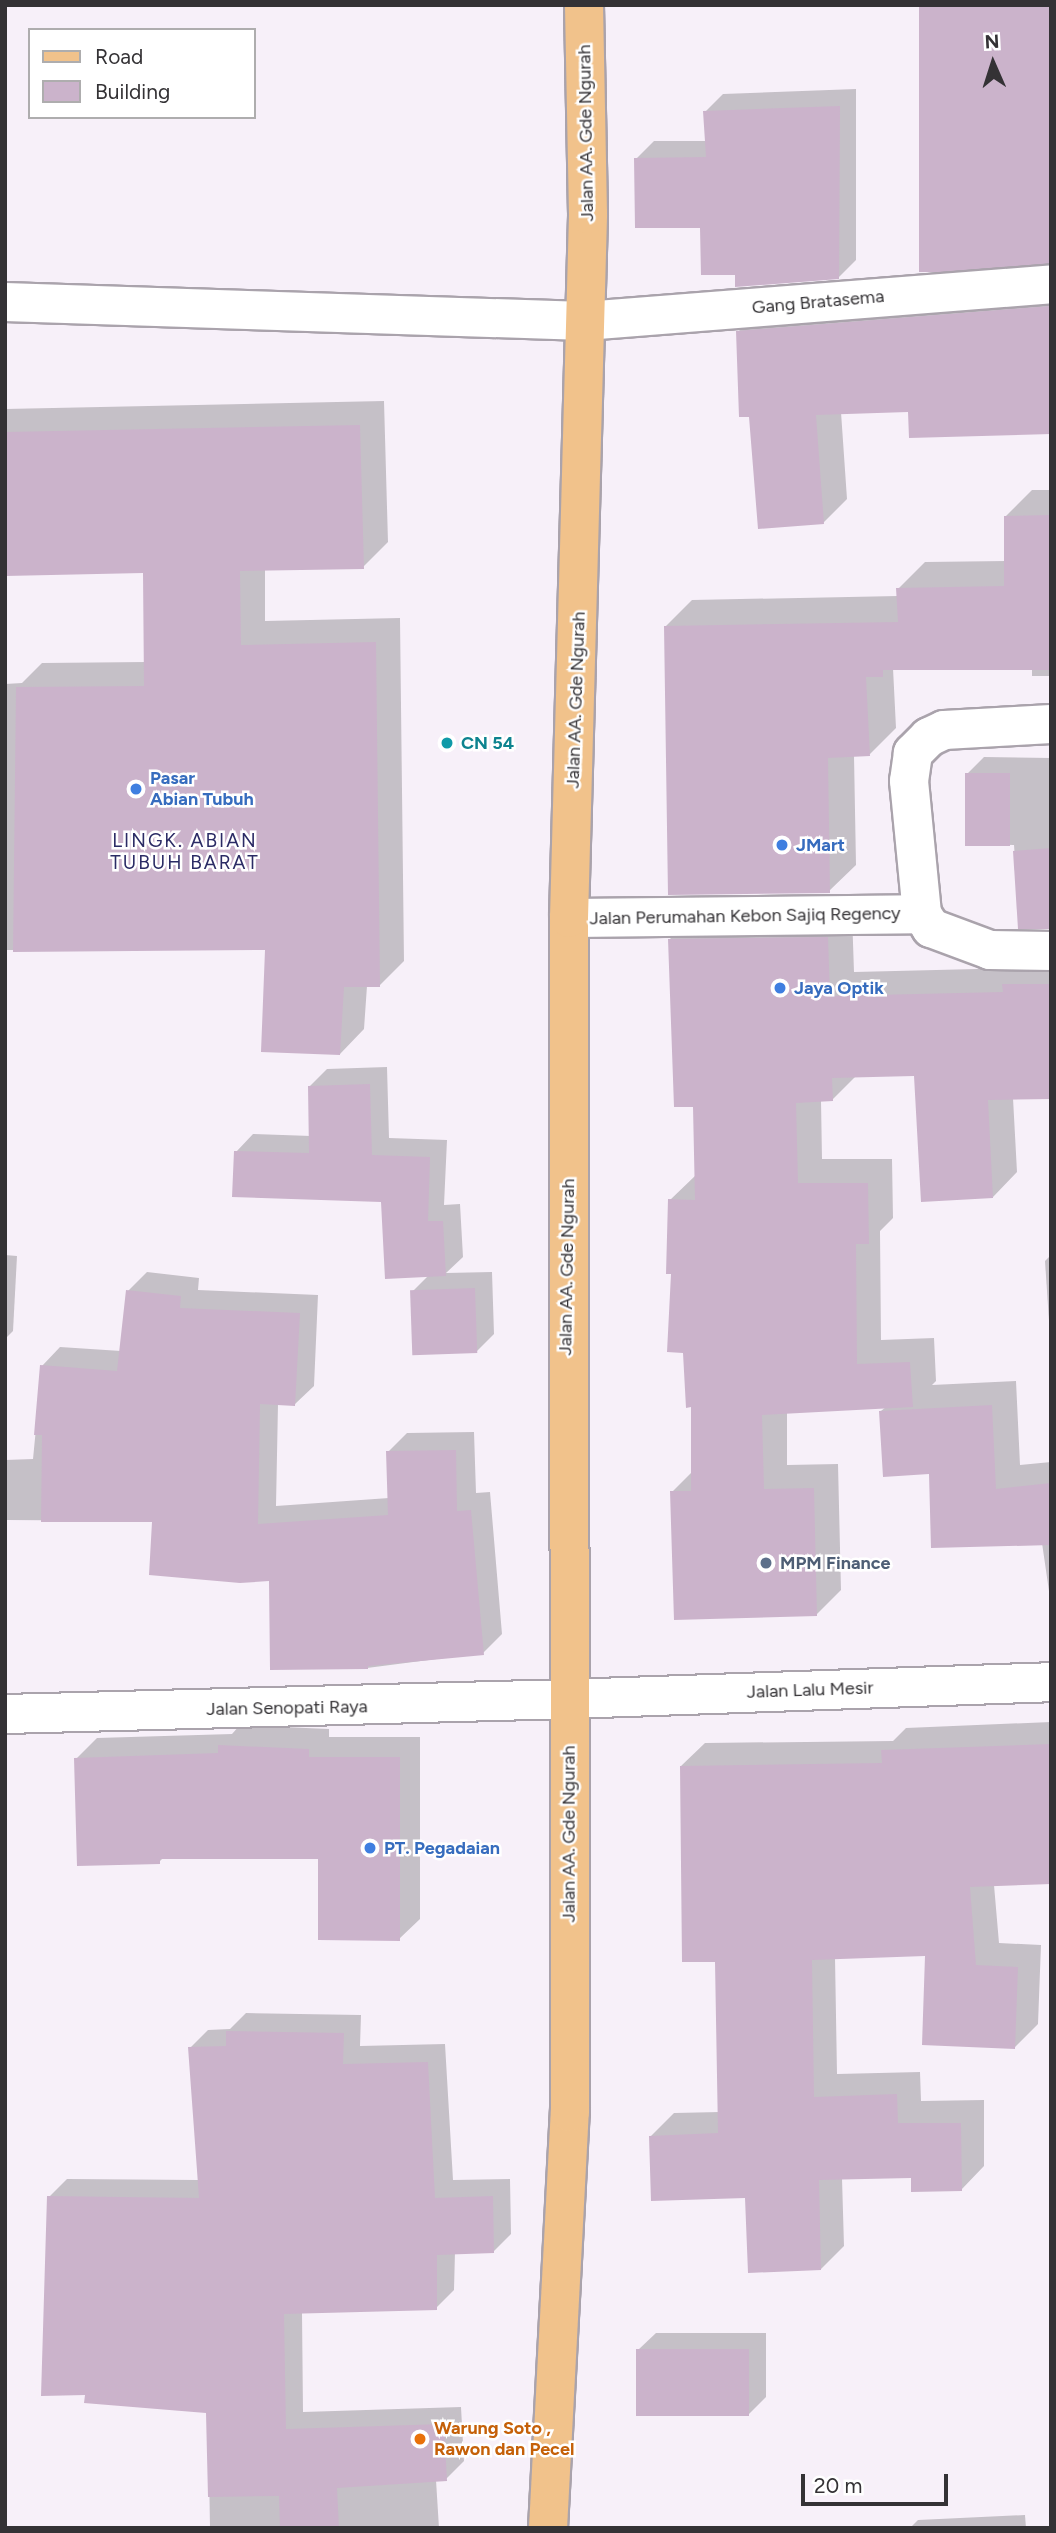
<!DOCTYPE html>
<style>
body{margin:0}
#map{position:relative;width:1056px;height:2533px;overflow:hidden;background:#f7f0f9;font-family:Figtree,sans-serif}
div>[style]{position:absolute}
[style*='--x']{left:calc(var(--x)*1px);top:calc(var(--y)*1px);width:calc(var(--w)*1px);rotate:calc(var(--a)*1deg)}
.shadow>*{inset:0;background:#0003}
.building>*{inset:0;background:#cbb3cb;transform-origin:0 0}
.roads{filter:drop-shadow(2px 0 #aaa3ac) drop-shadow(-2px 0 #aaa3ac) drop-shadow(0 2px #aaa3ac) drop-shadow(0 -2px #aaa3ac)}
.minor>*{height:38px;margin:-19px;padding:0 19px;transform-origin:19px;border-radius:19px;background:#fff}
.tertiary>*{height:38px;margin:-19px;padding:0 19px;transform-origin:19px;border-radius:19px;background:#fff}
.primary>*{height:38px;margin:-19px;padding:0 19px;transform-origin:19px;border-radius:19px;background:#f1c28b}
.dots>*{width:19px;height:19px;translate:-50% -50%;box-sizing:border-box;border:4px solid #fff;border-radius:50%}
span{translate:-50% -50%;white-space:nowrap;text-align:center;line-height:1.15;-webkit-text-stroke:5px #fff;paint-order:stroke}
.street-label{font-size:18px;color:#343235}
.culture-label{font-size:18px;color:#0d838f;font-weight:700}
.left{translate:0 -50%;text-align:left}
.shop-label{font-size:18px;color:#366cbe;font-weight:700}
.service-label{font-size:18px;color:#4e5e75;font-weight:700}
.food-label{font-size:18px;color:#c56008;font-weight:700}
.neighbourhood-label{font-size:19px;color:#2b2b65;letter-spacing:2px}
.frame{position:absolute;inset:0;border:7px solid #343235;pointer-events:none}
.legend{position:absolute;left:28px;top:28px;width:228px;height:91px;box-sizing:border-box;background:#fff;border:2px solid #aeadae;margin:0;padding:9px 12px;list-style:none;font-size:21px;color:#343235}
.legend li{display:flex;align-items:center;gap:14px;height:35px}
.legend b{width:35px;border:2px solid #aeadae}
.north{position:absolute;left:958px;top:28px;width:70px;height:70px;-webkit-text-stroke:5px #fff;paint-order:stroke;rotate:357deg;font-size:19px;font-weight:700;line-height:28px;text-align:center;color:#343235}
.north::after{content:'';display:block;margin:auto;width:24px;height:32px;background:#343235;clip-path:polygon(50% 0,100% 100%,50% 72%,0 100%)}
.scale{position:absolute;left:801px;top:2474px;width:147px;height:32px;box-sizing:border-box;border:4px solid #343235;border-top:0;padding-left:9px;font-size:21px;line-height:24px;white-space:nowrap;color:#343235;-webkit-text-stroke:5px #fff;paint-order:stroke}
</style>
<div id="map">
<div class="shadow">
<div style="clip-path:polygon(856px 89px,856px 260px,839px 277px,737px 273px,702px 226px,636px 159px,654px 141px,707px 141px,705px 112px,723px 94px)"></div>
<div style="clip-path:polygon(1051px 285px,1051px 432px,910px 410px,841px 412px,847px 499px,823px 523px,751px 415px,738px 332px,762px 308px)"></div>
<div style="clip-path:polygon(384px 401px,388px 542px,363px 567px,265px 569px,265px 621px,400px 618px,404px 961px,379px 986px,367px 986px,364px 1029px,340px 1054px,266px 949px,5px 950px,5px 684px,22px 683px,42px 663px,146px 662px,145px 571px,5px 574px,5px 409px)"></div>
<div style="clip-path:polygon(1032px 490px,1051px 490px,1051px 676px,1032px 676px,1032px 669px,893px 668px,896px 728px,870px 754px,854px 755px,856px 865px,829px 891px,666px 626px,692px 600px,898px 596px,898px 589px,925px 562px,1006px 561px,1006px 516px)"></div>
<div style="clip-path:polygon(984px 757px,1051px 758px,1051px 903px,1018px 906px,1014px 845px,966px 844px,967px 774px)"></div>
<div style="clip-path:polygon(852px 913px,854px 972px,1021px 968px,1051px 960px,1051px 1098px,1013px 1098px,1017px 1172px,993px 1197px,916px 1075px,856px 1076px,832px 1100px,821px 1100px,822px 1159px,892px 1159px,893px 1218px,880px 1231px,881px 1340px,934px 1338px,936px 1381px,932px 1385px,1016px 1381px,1020px 1465px,1051px 1462px,1051px 1605px,1042px 1543px,930px 1472px,881px 1411px,886px 1407px,787px 1412px,787px 1465px,838px 1464px,841px 1590px,816px 1615px,672px 1492px,693px 1471px,693px 1406px,673px 1273px,670px 1200px,696px 1175px,694px 1105px,670px 939px,694px 915px)"></div>
<div style="clip-path:polygon(387px 1067px,389px 1138px,447px 1140px,444px 1205px,460px 1204px,463px 1257px,446px 1273px,492px 1272px,494px 1334px,476px 1352px,412px 1292px,429px 1275px,383px 1200px,236px 1152px,253px 1134px,311px 1136px,310px 1086px,327px 1069px)"></div>
<div style="clip-path:polygon(5px 1255px,17px 1256px,13px 1331px,5px 1339px)"></div>
<div style="clip-path:polygon(1051px 1255px,1051px 1336px,1050px 1336px,1045px 1261px)"></div>
<div style="clip-path:polygon(147px 1272px,199px 1278px,198px 1290px,318px 1295px,314px 1386px,295px 1404px,278px 1404px,276px 1506px,389px 1498px,388px 1452px,407px 1433px,474px 1432px,476px 1493px,490px 1492px,502px 1634px,483px 1653px,367px 1668px,271px 1579px,154px 1521px,5px 1520px,5px 1460px,33px 1459px,42px 1366px,60px 1347px,121px 1351px,128px 1291px)"></div>
<div style="clip-path:polygon(1051px 1722px,1051px 1882px,994px 1885px,999px 1943px,1041px 1945px,1038px 2024px,1015px 2047px,927px 1954px,835px 1957px,837px 2074px,920px 2072px,921px 2101px,984px 2100px,984px 2166px,961px 2190px,912px 2176px,842px 2178px,844px 2246px,821px 2269px,746px 2196px,650px 2137px,674px 2113px,720px 2112px,717px 1960px,681px 1766px,705px 1743px,893px 1741px,906px 1728px)"></div>
<div style="clip-path:polygon(240px 1725px,329px 1729px,329px 1737px,420px 1737px,420px 1919px,399px 1939px,319px 1857px,164px 1857px,159px 1862px,76px 1759px,97px 1738px,232px 1734px)"></div>
<div style="clip-path:polygon(246px 2013px,361px 2015px,360px 2046px,445px 2044px,453px 2180px,510px 2179px,511px 2234px,493px 2252px,455px 2252px,454px 2290px,436px 2308px,302px 2312px,303px 2412px,461px 2407px,464px 2461px,446px 2479px,436px 2480px,439px 2528px,210px 2528px,208px 2412px,49px 2197px,67px 2179px,199px 2180px,190px 2048px,208px 2030px,230px 2029px)"></div>
<div style="clip-path:polygon(656px 2333px,766px 2333px,766px 2397px,749px 2414px,638px 2350px)"></div>
<div style="clip-path:polygon(1025px 2515px,1026px 2528px,910px 2528px,918px 2520px)"></div>
</div>
<div class="building">
<div style="left:919px;top:5px;width:132px;height:267px"></div>
<div style="clip-path:polygon(840px 106px,839px 279px,735px 287px,735px 275px,701px 275px,700px 228px,635px 228px,634px 158px,706px 157px,703px 111px)"></div>
<div style="clip-path:polygon(1051px 306px,1051px 434px,909px 438px,908px 412px,816px 415px,824px 524px,758px 529px,749px 417px,739px 417px,736px 331px)"></div>
<div style="clip-path:polygon(360px 425px,364px 569px,240px 571px,241px 645px,376px 642px,380px 987px,344px 987px,340px 1055px,261px 1052px,265px 950px,13px 952px,16px 687px,144px 686px,143px 573px,5px 576px,5px 432px)"></div>
<div style="clip-path:polygon(1051px 515px,1051px 670px,883px 670px,883px 677px,866px 677px,870px 756px,828px 758px,830px 893px,668px 895px,664px 626px,898px 622px,896px 588px,1004px 586px,1004px 516px)"></div>
<div style="left:965px;top:773px;width:45px;height:73px"></div>
<div style="clip-path:polygon(1051px 848px,1051px 929px,1018px 929px,1013px 851px)"></div>
<div style="clip-path:polygon(828px 937px,830px 996px,1003px 992px,1002px 984px,1051px 984px,1051px 1099px,988px 1100px,993px 1198px,921px 1202px,914px 1076px,832px 1078px,833px 1101px,796px 1103px,798px 1183px,868px 1183px,869px 1244px,856px 1244px,857px 1364px,910px 1362px,913px 1407px,762px 1415px,764px 1489px,814px 1488px,817px 1616px,674px 1620px,670px 1491px,691px 1491px,691px 1407px,686px 1408px,683px 1353px,667px 1352px,671px 1274px,666px 1274px,668px 1199px,695px 1200px,693px 1107px,674px 1107px,668px 939px)"></div>
<div style="clip-path:polygon(370px 1084px,372px 1155px,430px 1157px,428px 1221px,443px 1221px,446px 1276px,385px 1279px,381px 1202px,232px 1197px,234px 1151px,309px 1153px,308px 1086px)"></div>
<div style="left:475px;top:1288px;width:65px;height:65px;rotate:88deg"></div>
<div style="clip-path:polygon(126px 1290px,181px 1296px,180px 1308px,300px 1313px,295px 1406px,260px 1404px,258px 1524px,388px 1515px,386px 1451px,456px 1450px,457px 1511px,471px 1510px,484px 1655px,368px 1666px,368px 1669px,270px 1670px,269px 1581px,240px 1583px,149px 1575px,152px 1522px,41px 1522px,42px 1435px,34px 1435px,40px 1365px,117px 1371px)"></div>
<div style="clip-path:polygon(992px 1405px,996px 1489px,1051px 1483px,1051px 1545px,931px 1548px,929px 1474px,883px 1477px,879px 1411px)"></div>
<div style="clip-path:polygon(1051px 1744px,1051px 1884px,970px 1887px,976px 1965px,1018px 1967px,1015px 2049px,922px 2045px,925px 1956px,812px 1960px,814px 2097px,897px 2094px,898px 2123px,961px 2123px,962px 2191px,911px 2192px,911px 2178px,819px 2180px,821px 2270px,748px 2273px,745px 2198px,651px 2201px,649px 2136px,718px 2133px,715px 1962px,682px 1962px,680px 1766px,882px 1763px,881px 1750px)"></div>
<div style="clip-path:polygon(218px 1745px,309px 1749px,309px 1757px,400px 1757px,400px 1941px,318px 1940px,318px 1859px,160px 1859px,160px 1864px,77px 1866px,74px 1758px,218px 1753px)"></div>
<div style="clip-path:polygon(226px 2031px,344px 2033px,343px 2064px,428px 2062px,435px 2198px,493px 2196px,494px 2253px,437px 2255px,437px 2310px,284px 2314px,286px 2429px,444px 2424px,447px 2481px,337px 2488px,339px 2528px,280px 2528px,279px 2496px,208px 2497px,206px 2413px,84px 2403px,85px 2395px,41px 2396px,47px 2196px,199px 2198px,188px 2047px,226px 2046px)"></div>
<div style="left:749px;top:2349px;width:67px;height:113px;rotate:90deg"></div>
</div>
<div class="roads">
<div class="minor">
<div style="--x:5;--y:302;--w:580;--a:1.88"></div>
<div style="--x:585;--y:321;--w:467;--a:-4.5"></div>
<div style="--x:1051;--y:724;--w:107;--a:176.8"></div>
<div style="--x:944;--y:730;--w:17;--a:155"></div>
<div style="--x:929;--y:737;--w:23;--a:135"></div>
<div style="--x:913;--y:753;--w:28;--a:98"></div>
<div style="--x:909;--y:781;--w:134;--a:84.4"></div>
<div style="--x:922;--y:914;--w:17;--a:57"></div>
<div style="--x:931;--y:928;--w:63;--a:20.4"></div>
<div style="--x:990;--y:950;--w:61;--a:0.9"></div>
<div style="--x:569;--y:918;--w:353;--a:-0.6"></div>
<div style="--x:5;--y:1714;--w:564;--a:-1.52"></div>
</div>
<div class="tertiary">
<div style="--x:569;--y:1699;--w:482;--a:-2"></div>
</div>
<div class="primary">
<div style="--x:548;--y:2528;--w:417;--a:-87"></div>
<div style="--x:570;--y:2112;--w:1194;--a:-90.05"></div>
<div style="--x:569;--y:918;--w:704;--a:-88.45"></div>
<div style="--x:588;--y:214;--w:209;--a:-91.1"></div>
</div>
</div>
<div class="dots">
<div style="left:447px;top:743px;background:#0f9aa8"></div>
<div style="left:136px;top:789px;background:#3f7fe0"></div>
<div style="left:782px;top:845px;background:#3f7fe0"></div>
<div style="left:780px;top:988px;background:#3f7fe0"></div>
<div style="left:766px;top:1563px;background:#5c6f8a"></div>
<div style="left:370px;top:1848px;background:#3f7fe0"></div>
<div style="left:420px;top:2439px;background:#e8710a"></div>
</div>
<div class="street-label">
<span style="left:586px;top:133px;rotate:-91deg">Jalan AA. Gde Ngurah</span>
<span style="left:818px;top:302px;rotate:-5deg">Gang Bratasema</span>
<span style="left:576px;top:700px;rotate:-88deg">Jalan AA. Gde Ngurah</span>
<span style="left:745px;top:916px;rotate:-1deg">Jalan Perumahan Kebon Sajiq Regency</span>
<span style="left:567px;top:1267px;rotate:-89deg">Jalan AA. Gde Ngurah</span>
<span style="left:810px;top:1690px;rotate:-2deg">Jalan Lalu Mesir</span>
<span style="left:287px;top:1708px;rotate:-1deg">Jalan Senopati Raya</span>
<span style="left:569px;top:1834px;rotate:-90deg">Jalan AA. Gde Ngurah</span>
</div>
<div class="culture-label">
<span class="left" style="left:461px;top:743px">CN 54</span>
</div>
<div class="shop-label">
<span class="left" style="left:150px;top:789px">Pasar<br>Abian Tubuh</span>
<span class="left" style="left:796px;top:845px">JMart</span>
<span class="left" style="left:794px;top:988px">Jaya Optik</span>
<span class="left" style="left:384px;top:1848px">PT. Pegadaian</span>
</div>
<div class="service-label">
<span class="left" style="left:780px;top:1563px">MPM Finance</span>
</div>
<div class="food-label">
<span class="left" style="left:434px;top:2439px">Warung Soto ,<br>Rawon dan Pecel</span>
</div>
<div class="neighbourhood-label">
<span style="left:185px;top:852px">LINGK. ABIAN<br>TUBUH BARAT</span>
</div>
<div class="frame"></div>
<ul class="legend">
<li><b style="height:9px;background:#f1c28b"></b>Road</li>
<li><b style="height:19px;background:#cbb3cb"></b>Building</li>
</ul>
<div class="north">N</div>
<div class="scale">20 m</div>
</div>
